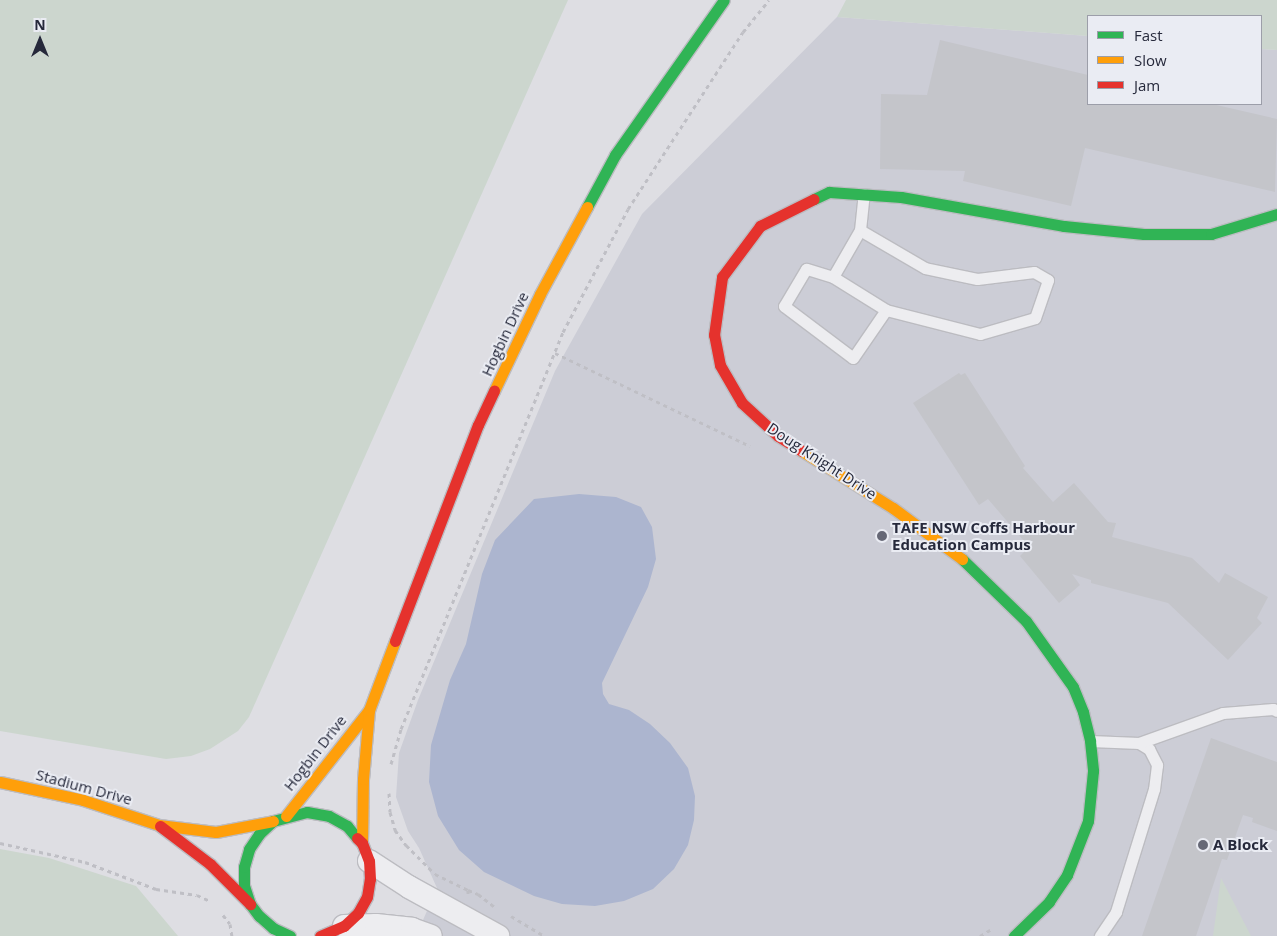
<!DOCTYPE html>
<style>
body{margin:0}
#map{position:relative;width:1277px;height:936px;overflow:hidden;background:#dedee3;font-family:"Open Sans",sans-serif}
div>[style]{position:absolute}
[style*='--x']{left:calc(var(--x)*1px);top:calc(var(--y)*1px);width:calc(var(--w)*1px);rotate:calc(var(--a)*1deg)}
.built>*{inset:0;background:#cccdd6}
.green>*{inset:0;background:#ccd6ce}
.water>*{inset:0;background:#acb5cf}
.building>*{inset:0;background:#c4c5ca}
.path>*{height:3px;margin-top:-1.5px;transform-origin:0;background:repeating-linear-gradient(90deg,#bfbfc5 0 4px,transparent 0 8px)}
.roads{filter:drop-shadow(1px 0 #bcbcc1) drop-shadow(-1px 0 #bcbcc1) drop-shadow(0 1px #bcbcc1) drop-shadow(0 -1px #bcbcc1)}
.lane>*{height:11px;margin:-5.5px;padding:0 5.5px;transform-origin:5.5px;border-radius:5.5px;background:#ededf0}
.street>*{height:22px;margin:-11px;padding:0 11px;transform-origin:11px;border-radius:11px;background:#ededf0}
.fast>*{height:11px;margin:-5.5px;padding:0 5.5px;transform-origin:5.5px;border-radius:5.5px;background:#30b455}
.slow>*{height:11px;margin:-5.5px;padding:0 5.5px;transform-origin:5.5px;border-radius:5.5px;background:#ff9f0a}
.jam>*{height:11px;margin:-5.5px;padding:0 5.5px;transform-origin:5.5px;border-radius:5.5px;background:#e5322d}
.dots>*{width:14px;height:14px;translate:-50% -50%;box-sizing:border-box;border:2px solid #eaecf3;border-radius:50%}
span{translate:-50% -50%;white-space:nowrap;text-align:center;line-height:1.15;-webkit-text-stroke:4px #eaecf3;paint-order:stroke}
.street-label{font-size:15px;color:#26293b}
.poi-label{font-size:15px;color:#26293b;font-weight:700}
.left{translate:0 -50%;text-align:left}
.legend{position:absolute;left:1087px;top:15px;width:175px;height:90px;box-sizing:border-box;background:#eaecf3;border:1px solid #9c9ea9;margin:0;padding:6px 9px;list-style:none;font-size:15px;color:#26293b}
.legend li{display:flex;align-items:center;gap:10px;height:25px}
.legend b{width:25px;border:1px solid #9c9ea9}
.north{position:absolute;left:15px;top:15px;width:50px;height:50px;-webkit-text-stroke:4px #eaecf3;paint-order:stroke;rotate:0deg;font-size:14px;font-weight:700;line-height:20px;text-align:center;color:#26293b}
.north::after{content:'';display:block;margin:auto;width:18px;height:22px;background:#26293b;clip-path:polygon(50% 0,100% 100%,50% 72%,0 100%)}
</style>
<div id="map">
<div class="built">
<div style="clip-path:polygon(837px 17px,1088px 36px,1088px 104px,1261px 104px,1261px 49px,1277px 50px,1277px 936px,416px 936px,437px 888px,419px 848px,408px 831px,396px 797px,399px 753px,418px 700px,555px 371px,642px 214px)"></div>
</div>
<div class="green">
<div style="clip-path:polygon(0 0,568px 0,249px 717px,238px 731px,210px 749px,191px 756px,166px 759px,0 731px)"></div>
<div style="clip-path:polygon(846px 0,1277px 0,1277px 50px,1261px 49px,1261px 16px,1088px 16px,1088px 36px,837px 17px)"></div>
<div style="clip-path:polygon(0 849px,49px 858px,136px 886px,178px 936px,0 936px)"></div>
<div style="clip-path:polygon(1221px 878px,1251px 936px,1213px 936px)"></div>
</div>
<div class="water">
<div style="clip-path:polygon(579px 494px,616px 497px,641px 507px,652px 527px,656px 559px,648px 587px,602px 683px,603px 694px,609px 704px,629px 710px,650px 724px,670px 743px,688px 768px,695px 796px,694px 820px,688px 845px,674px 869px,653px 889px,624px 901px,595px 906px,562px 904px,534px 896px,484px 872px,459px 850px,438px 816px,429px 782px,431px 745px,450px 680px,466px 644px,482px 574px,495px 540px,534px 499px)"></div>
</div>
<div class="building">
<div style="clip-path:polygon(940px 40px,1088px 75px,1088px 104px,1212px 104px,1277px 119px,1275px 192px,1085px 148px,1071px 206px,963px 181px,965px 171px,880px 169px,881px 94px,927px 95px)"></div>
<div style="clip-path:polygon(959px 373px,961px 375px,965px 373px,1025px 466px,1023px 468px,1053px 502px,1074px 483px,1108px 522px,1116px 523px,1112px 537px,1192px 558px,1219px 583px,1225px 573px,1268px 597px,1257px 618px,1262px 623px,1228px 660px,1168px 603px,1091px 583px,1091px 580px,1072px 574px,1080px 585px,1059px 603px,1020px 556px,1024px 552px,1020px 546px,1024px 541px,988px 499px,979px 505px,913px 403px)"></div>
<div style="clip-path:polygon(1211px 738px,1277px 762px,1277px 831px,1252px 822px,1253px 818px,1243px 815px,1227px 860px,1222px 859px,1196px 936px,1142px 936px)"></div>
</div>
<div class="path">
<div style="--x:555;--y:353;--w:216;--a:25.5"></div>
<div style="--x:391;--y:764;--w:36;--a:-74"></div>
<div style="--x:401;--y:729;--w:429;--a:-67.8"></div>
<div style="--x:563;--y:332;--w:139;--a:-62.1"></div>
<div style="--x:628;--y:209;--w:211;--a:-57"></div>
<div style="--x:743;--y:32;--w:41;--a:-50.9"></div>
<div style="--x:389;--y:793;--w:19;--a:87"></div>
<div style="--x:390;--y:812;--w:19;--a:74"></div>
<div style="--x:395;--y:830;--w:19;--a:54"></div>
<div style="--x:406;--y:845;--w:41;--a:45"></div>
<div style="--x:435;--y:874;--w:37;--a:26"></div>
<div style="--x:468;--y:890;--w:5;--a:90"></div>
<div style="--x:0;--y:843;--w:87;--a:12.6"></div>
<div style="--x:85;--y:862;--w:76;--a:20.8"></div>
<div style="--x:156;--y:889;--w:41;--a:8.3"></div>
<div style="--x:197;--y:895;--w:14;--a:25"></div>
<div style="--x:468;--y:890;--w:11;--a:22"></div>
<div style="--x:478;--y:894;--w:23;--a:38"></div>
<div style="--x:223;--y:915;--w:11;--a:52"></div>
<div style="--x:230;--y:924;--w:12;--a:81"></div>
<div style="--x:511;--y:916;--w:39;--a:31"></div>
<div style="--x:980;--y:936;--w:12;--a:-31"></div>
</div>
<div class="roads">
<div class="lane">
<div style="--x:860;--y:230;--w:54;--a:119.9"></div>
<div style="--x:833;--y:277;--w:62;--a:31.9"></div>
<div style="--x:886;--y:310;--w:97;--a:14.3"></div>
<div style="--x:980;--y:334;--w:57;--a:-16.2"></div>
<div style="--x:1035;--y:318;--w:40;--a:-71.1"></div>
<div style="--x:1048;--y:280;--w:16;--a:-150"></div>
<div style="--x:1034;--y:272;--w:57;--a:173"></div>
<div style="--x:977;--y:279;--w:53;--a:-168.1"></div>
<div style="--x:925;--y:268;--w:75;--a:-149.7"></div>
<div style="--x:860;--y:230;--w:36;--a:-84"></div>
<div style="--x:833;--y:277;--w:28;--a:-163"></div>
<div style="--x:806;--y:269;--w:43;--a:120.7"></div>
<div style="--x:784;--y:306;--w:86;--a:37"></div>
<div style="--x:853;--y:358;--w:58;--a:-55.5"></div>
<div style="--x:1090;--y:741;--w:49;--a:2.3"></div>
<div style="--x:1139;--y:743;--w:12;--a:31"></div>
<div style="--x:1149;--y:749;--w:18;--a:63"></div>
<div style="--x:1157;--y:765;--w:24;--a:97"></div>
<div style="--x:1154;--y:789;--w:129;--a:107.2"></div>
<div style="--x:1116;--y:912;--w:29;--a:124"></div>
<div style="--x:1139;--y:743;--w:89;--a:-19.7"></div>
<div style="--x:1223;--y:713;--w:50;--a:-4.6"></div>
<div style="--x:1273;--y:709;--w:4;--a:27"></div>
</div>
<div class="street">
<div style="--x:369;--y:861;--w:48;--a:33"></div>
<div style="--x:409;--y:887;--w:102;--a:28.8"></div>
<div style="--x:344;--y:926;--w:32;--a:-2"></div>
<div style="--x:376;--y:925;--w:36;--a:6"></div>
<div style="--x:412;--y:929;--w:20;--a:20"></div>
</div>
<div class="fast">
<div style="--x:814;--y:199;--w:17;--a:-25"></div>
<div style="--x:829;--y:192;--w:72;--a:4"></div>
<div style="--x:901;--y:197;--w:166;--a:10.1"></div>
<div style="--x:1064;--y:226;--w:80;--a:5.7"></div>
<div style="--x:1144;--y:234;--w:67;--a:0"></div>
<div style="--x:1211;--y:234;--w:69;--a:-16.9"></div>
<div style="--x:587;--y:207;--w:59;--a:-61.7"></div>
<div style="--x:615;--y:155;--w:189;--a:-54.9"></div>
<div style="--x:962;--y:559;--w:89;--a:44.1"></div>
<div style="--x:1026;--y:621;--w:81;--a:54.5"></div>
<div style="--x:1073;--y:687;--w:27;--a:68"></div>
<div style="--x:1083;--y:712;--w:30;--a:76"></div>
<div style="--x:1090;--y:741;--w:30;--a:84"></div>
<div style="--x:1093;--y:771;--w:50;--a:95.7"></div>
<div style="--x:1088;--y:821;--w:58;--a:111.3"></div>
<div style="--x:1067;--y:875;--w:32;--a:124"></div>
<div style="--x:1049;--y:902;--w:49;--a:135.8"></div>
<div style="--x:290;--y:936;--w:19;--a:-155"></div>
<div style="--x:273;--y:928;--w:18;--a:-139"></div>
<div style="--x:259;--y:916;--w:15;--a:-127"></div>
<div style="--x:250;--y:904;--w:19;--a:-108"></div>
<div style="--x:244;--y:886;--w:19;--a:-90"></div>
<div style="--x:244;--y:867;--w:19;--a:-74"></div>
<div style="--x:249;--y:849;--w:18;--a:-56"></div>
<div style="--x:259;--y:834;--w:19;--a:-43"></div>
<div style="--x:273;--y:821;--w:35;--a:-15"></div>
<div style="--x:307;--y:812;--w:22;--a:10"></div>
<div style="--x:329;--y:816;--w:21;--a:29"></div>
<div style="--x:347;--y:826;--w:16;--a:50"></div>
</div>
<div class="slow">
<div style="--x:494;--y:391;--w:107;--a:-64.6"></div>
<div style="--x:540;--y:294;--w:99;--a:-61.6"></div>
<div style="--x:802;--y:451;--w:107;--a:32.1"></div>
<div style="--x:893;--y:508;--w:86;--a:36.5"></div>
<div style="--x:0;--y:782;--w:85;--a:12.2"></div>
<div style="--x:83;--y:800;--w:80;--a:18.2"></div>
<div style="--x:159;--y:825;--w:57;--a:7"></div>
<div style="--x:216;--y:832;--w:58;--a:-10.9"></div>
<div style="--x:286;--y:816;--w:135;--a:-51.9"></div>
<div style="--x:362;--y:843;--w:64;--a:-89.1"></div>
<div style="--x:363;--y:779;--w:69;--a:-85"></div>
<div style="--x:369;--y:710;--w:74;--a:-69.4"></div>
</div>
<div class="jam">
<div style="--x:802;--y:451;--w:28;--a:-148"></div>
<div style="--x:778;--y:436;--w:49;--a:-137.5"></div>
<div style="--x:742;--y:403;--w:44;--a:-120.1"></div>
<div style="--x:720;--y:365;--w:31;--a:-101"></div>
<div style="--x:714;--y:335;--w:59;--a:-82.1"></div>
<div style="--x:722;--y:277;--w:64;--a:-53.3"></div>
<div style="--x:760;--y:226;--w:60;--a:-26.6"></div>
<div style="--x:395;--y:641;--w:231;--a:-69"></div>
<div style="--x:478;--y:425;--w:38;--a:-65"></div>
<div style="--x:160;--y:826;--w:63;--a:37.2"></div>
<div style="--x:210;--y:864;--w:57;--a:45"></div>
<div style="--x:320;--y:936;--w:26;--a:-23"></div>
<div style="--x:344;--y:926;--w:19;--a:-43"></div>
<div style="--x:358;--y:913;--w:18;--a:-61"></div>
<div style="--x:367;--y:897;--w:18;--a:-81"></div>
<div style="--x:370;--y:879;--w:18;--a:-93"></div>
<div style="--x:369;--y:861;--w:19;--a:-111"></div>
<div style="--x:362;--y:843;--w:7;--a:-135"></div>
</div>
</div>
<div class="dots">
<div style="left:882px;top:536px;background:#666876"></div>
<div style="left:1203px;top:845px;background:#666876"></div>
</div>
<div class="street-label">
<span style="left:505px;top:334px;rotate:-65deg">Hogbin Drive</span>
<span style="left:822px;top:461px;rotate:33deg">Doug Knight Drive</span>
<span style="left:315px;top:753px;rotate:-52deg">Hogbin Drive</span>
<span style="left:84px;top:787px;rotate:15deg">Stadium Drive</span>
</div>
<div class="poi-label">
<span class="left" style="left:892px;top:536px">TAFE NSW Coffs Harbour<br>Education Campus</span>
<span class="left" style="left:1213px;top:845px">A Block</span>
</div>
<ul class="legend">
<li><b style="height:6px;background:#30b455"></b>Fast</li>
<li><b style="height:6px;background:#ff9f0a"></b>Slow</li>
<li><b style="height:6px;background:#e5322d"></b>Jam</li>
</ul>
<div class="north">N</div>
</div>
